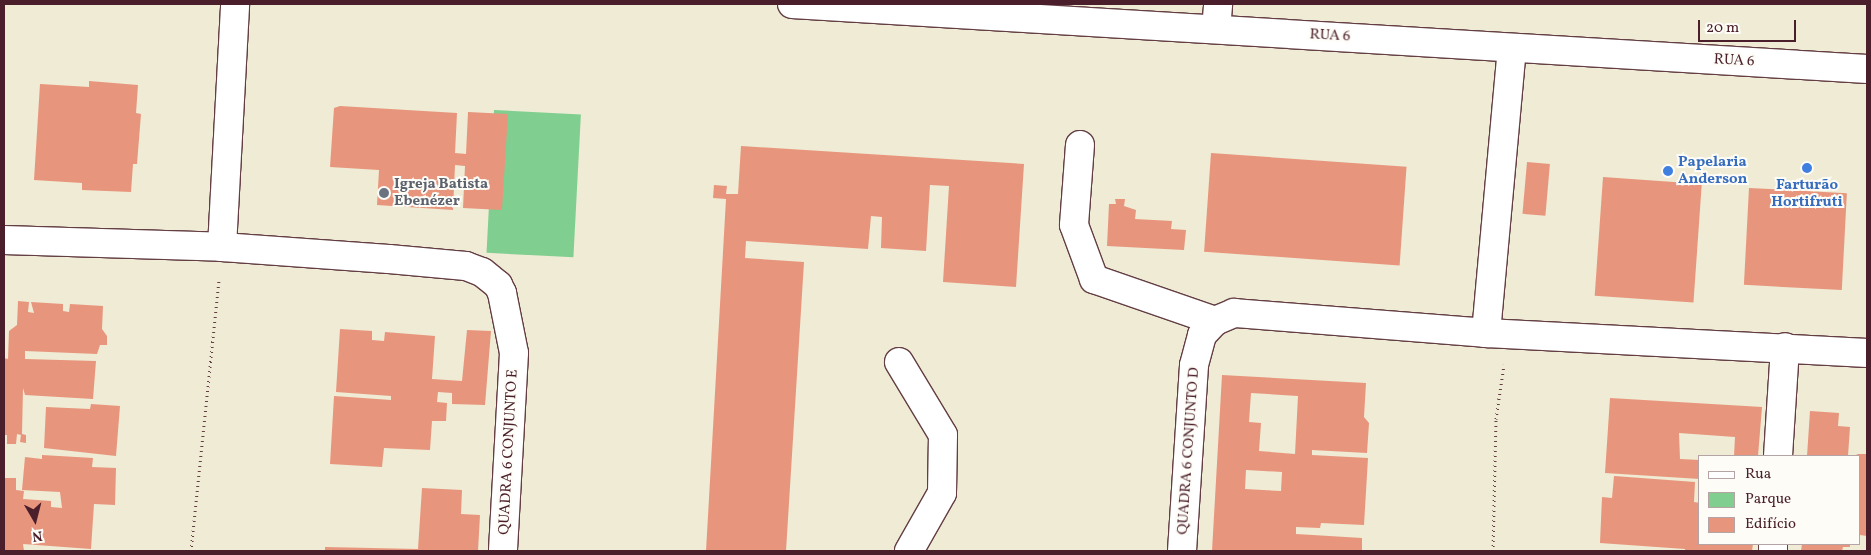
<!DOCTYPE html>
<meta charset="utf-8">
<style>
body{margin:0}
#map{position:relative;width:1871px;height:555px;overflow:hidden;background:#efebd4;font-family:Vollkorn,serif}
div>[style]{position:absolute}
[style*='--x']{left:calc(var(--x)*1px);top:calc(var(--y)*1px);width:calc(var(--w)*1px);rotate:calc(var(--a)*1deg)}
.green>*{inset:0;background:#80cf90;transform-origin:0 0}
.building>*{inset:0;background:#e8957d;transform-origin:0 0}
.path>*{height:3px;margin-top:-1.5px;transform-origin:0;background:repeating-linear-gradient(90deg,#633e44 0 1px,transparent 0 5px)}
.roads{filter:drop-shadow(1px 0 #633e44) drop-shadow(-1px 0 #633e44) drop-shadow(0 1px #633e44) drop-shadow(0 -1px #633e44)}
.minor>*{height:28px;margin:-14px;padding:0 14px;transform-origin:14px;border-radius:14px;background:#fff}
.dots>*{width:14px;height:14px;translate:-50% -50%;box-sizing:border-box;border:2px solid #fdfcf7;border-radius:50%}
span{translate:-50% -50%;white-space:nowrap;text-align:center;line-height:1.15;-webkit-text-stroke:4px #fdfcf7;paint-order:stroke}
.street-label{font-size:15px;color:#4a1f2b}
.shop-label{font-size:15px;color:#366cbe;font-weight:700}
.left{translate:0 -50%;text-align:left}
.worship-label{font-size:15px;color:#5b616d;font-weight:700}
.frame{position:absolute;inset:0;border:5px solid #4a1f2b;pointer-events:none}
.legend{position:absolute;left:1698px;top:455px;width:162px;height:90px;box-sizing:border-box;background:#fdfcf7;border:1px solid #b5a4a5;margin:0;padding:6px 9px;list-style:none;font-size:15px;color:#4a1f2b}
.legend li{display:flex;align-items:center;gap:10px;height:25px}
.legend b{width:25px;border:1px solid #b5a4a5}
.north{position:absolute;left:10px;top:495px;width:50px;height:50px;-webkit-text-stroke:4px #fdfcf7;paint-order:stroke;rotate:172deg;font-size:14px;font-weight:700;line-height:20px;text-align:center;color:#4a1f2b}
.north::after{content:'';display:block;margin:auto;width:18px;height:22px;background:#4a1f2b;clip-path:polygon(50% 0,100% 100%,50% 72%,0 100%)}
.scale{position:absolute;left:1698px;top:20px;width:98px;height:22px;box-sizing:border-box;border:2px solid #4a1f2b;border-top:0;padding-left:6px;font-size:15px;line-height:18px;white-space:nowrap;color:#4a1f2b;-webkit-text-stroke:4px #fdfcf7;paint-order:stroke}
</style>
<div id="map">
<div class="green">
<div style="left:494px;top:110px;width:87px;height:143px;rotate:3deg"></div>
</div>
<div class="building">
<div style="clip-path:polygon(89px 81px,138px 85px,136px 113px,141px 114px,137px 164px,133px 164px,131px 192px,82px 190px,82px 183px,34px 180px,40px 84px,89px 87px)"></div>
<div style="clip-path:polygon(340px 106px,457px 113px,455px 153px,466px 154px,468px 112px,508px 114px,502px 210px,463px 208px,465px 166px,455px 165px,453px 210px,377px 205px,379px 170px,330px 167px,334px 108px)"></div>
<div style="clip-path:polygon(741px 146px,1024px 164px,1016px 287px,943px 282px,949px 186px,930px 185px,926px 251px,881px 248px,882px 217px,871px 216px,868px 249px,746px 241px,745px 258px,804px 262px,786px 551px,706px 551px,726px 199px,713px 198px,714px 185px,727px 186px,726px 194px,738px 194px)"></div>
<div style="left:1211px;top:153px;width:196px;height:99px;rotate:4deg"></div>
<div style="left:1527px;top:162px;width:23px;height:52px;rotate:5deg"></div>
<div style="left:1603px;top:177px;width:99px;height:119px;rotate:4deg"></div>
<div style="left:1749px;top:188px;width:98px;height:97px;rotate:3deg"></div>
<div style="clip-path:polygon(1115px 199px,1125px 199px,1124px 206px,1136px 210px,1135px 219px,1172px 221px,1171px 229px,1186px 230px,1184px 250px,1107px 246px,1109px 204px,1116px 204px)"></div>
<div style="clip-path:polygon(18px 301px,29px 302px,28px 312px,34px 313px,31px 302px,63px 304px,63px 311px,69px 312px,70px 304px,103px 306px,102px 329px,107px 336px,107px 345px,100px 345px,97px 354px,25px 351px,25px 359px,96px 361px,93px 399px,25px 395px,23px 388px,22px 434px,26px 435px,26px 443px,20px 442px,21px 435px,17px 434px,16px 444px,7px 444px,7px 435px,4px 435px,4px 358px,8px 359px,9px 331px,17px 325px)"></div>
<div style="clip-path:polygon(340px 329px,372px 331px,372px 340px,384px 341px,385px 332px,435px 336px,432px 379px,462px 381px,467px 330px,491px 331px,485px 405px,452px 404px,452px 393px,438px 392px,437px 402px,447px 403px,446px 421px,432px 421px,430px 450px,384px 448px,382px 467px,330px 464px,334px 396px,391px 400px,391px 396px,336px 392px)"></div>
<div style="clip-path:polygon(evenodd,1222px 375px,1366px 383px,1364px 417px,1369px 423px,1367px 453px,1312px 450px,1312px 455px,1368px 458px,1364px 525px,1321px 523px,1320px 528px,1296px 527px,1296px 534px,1362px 538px,1362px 551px,1212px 551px,1222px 375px,1251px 393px,1298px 396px,1295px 454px,1259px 451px,1261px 423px,1249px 422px,1251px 393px,1222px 375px,1246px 470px,1282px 472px,1281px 491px,1245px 489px,1246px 470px)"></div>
<div style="clip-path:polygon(1610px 398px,1762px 407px,1758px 456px,1734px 456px,1735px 437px,1679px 433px,1680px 459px,1700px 460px,1700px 479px,1605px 473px)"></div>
<div style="clip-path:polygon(91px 404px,120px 406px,116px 456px,44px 448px,46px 407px,90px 409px)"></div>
<div style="clip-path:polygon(1810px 411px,1839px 413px,1838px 426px,1850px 427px,1848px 456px,1807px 456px)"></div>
<div style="clip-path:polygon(1856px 454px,1867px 454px,1867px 536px,1860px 535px,1860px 456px)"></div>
<div style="clip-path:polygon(42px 455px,93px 458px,92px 467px,116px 468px,115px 505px,94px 504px,91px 549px,23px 544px,24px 551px,4px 551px,4px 478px,16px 478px,16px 490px,24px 491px,23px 499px,51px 501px,51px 507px,62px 508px,60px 492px,22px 490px,25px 457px,42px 459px)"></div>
<div style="clip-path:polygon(1614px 476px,1695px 482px,1694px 502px,1700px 503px,1700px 544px,1753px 544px,1752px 551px,1685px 551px,1685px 549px,1600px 543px,1602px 497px,1612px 498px)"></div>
<div style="clip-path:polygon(422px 488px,462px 490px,461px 514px,480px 515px,478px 551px,325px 551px,325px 547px,418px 549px)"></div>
<div style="clip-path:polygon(1802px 544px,1850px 544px,1850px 547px,1843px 547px,1842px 551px,1801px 551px)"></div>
</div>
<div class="path">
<div style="--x:191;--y:551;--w:274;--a:-84.1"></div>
<div style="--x:1493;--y:551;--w:132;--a:-88.7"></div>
<div style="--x:1496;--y:419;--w:55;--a:-81.6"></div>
</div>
<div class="roads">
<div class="minor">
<div style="--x:792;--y:4;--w:1077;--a:3.46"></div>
<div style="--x:1216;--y:29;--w:25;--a:-85"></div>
<div style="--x:1080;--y:145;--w:80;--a:94.3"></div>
<div style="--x:1074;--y:225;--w:58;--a:69.7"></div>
<div style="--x:1094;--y:279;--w:128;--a:19.1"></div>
<div style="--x:4;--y:240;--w:218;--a:1.8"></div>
<div style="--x:222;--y:247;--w:167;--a:4.1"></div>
<div style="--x:389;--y:259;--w:77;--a:5.2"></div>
<div style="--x:466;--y:266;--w:17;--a:21"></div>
<div style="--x:482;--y:272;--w:21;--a:39"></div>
<div style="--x:498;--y:285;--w:9;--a:63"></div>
<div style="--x:502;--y:293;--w:61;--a:78.7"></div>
<div style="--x:514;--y:353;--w:198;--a:93.2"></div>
<div style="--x:222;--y:247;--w:243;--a:-86.9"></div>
<div style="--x:1486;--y:333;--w:286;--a:-84.8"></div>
<div style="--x:899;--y:362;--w:85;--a:58.9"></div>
<div style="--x:943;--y:435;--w:58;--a:91"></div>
<div style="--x:942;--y:493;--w:67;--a:119.6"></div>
<div style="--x:1778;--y:456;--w:109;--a:-86.3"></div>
<div style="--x:1182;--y:551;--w:186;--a:-86.3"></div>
<div style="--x:1194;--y:365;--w:31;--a:-75"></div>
<div style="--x:1202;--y:335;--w:19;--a:-47"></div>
<div style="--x:1215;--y:321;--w:21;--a:-23"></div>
<div style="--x:1234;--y:313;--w:253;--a:4.5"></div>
<div style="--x:1486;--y:333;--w:382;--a:3"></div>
<div style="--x:1773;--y:551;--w:7;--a:-90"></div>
</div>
</div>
<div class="dots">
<div style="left:1807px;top:168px;background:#3f7fe0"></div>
<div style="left:1668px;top:171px;background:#3f7fe0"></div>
<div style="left:384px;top:193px;background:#6b7280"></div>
</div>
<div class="street-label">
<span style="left:1330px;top:36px;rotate:3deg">RUA 6</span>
<span style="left:1734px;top:61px;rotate:3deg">RUA 6</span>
<span style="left:1189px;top:451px;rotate:-86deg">QUADRA 6 CONJUNTO D</span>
<span style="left:509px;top:452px;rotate:-87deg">QUADRA 6 CONJUNTO E</span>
</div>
<div class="shop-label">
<span class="left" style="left:1678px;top:171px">Papelaria<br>Anderson</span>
<span style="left:1807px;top:194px">Farturão<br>Hortifruti</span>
</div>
<div class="worship-label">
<span class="left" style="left:394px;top:193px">Igreja Batista<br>Ebenézer</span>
</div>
<div class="frame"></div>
<ul class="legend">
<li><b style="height:6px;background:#fff"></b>Rua</li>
<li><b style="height:14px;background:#80cf90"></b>Parque</li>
<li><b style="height:14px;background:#e8957d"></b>Edifício</li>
</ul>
<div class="north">N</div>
<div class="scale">20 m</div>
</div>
